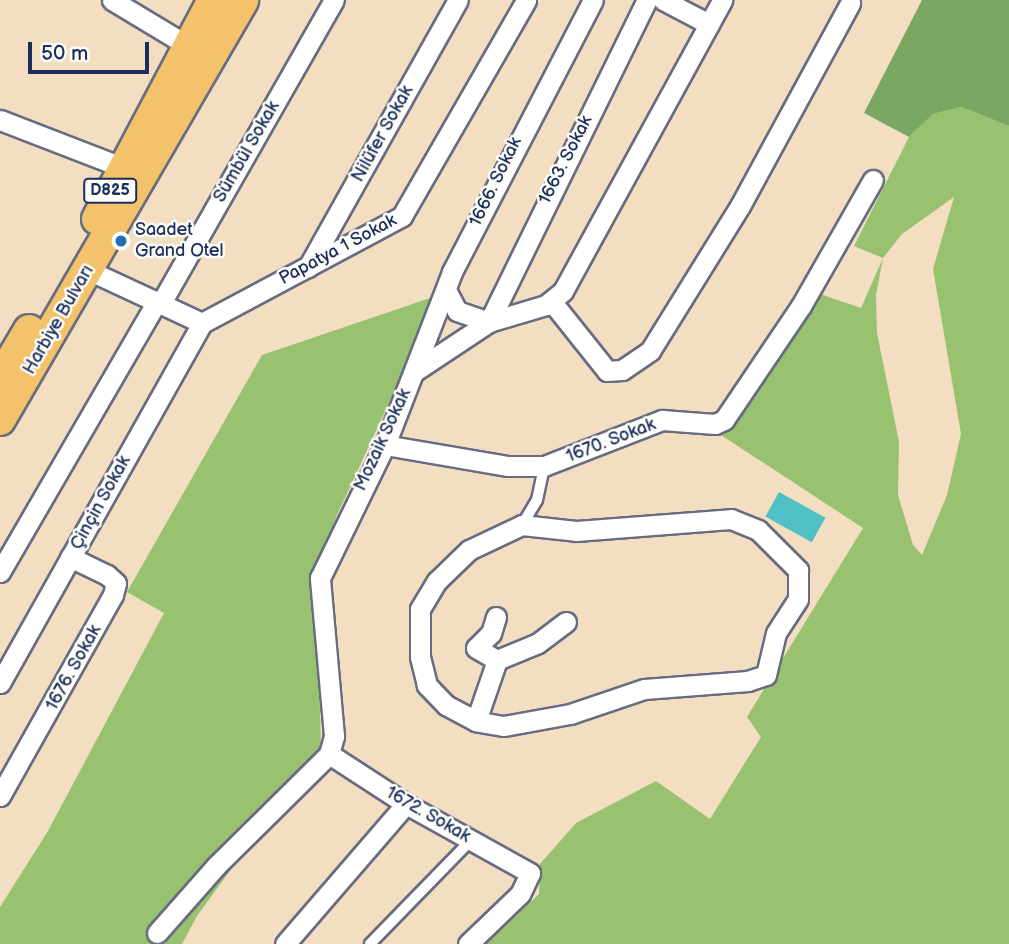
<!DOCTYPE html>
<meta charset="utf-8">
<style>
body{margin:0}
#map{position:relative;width:1009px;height:944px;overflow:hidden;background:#f3dec2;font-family:"Balsamiq Sans",sans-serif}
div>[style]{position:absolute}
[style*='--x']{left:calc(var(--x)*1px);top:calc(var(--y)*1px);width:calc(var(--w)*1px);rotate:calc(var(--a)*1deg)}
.green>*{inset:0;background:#98c26f}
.forest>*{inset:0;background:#7aa862}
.water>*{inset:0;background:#51bfc6;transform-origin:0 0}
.roads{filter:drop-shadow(2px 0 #676c81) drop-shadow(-2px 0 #676c81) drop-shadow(0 2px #676c81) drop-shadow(0 -2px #676c81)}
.lane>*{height:10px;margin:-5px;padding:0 5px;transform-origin:5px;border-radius:5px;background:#fff}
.street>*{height:19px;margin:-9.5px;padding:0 9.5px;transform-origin:9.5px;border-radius:9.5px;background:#fff}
.primary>*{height:30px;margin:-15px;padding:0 15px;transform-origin:15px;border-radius:15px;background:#f3c26a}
.dots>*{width:19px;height:19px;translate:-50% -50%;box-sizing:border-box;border:4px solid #fdfcf7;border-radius:50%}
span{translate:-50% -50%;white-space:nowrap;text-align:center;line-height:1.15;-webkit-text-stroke:5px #fdfcf7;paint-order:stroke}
.shield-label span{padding:2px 5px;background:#fdfcf7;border:2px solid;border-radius:5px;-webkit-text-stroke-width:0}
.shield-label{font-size:16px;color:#1b2f5e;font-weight:700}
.street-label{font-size:18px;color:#1b2f5e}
.poi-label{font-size:18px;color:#1b2f5e}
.left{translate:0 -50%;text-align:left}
.scale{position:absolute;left:28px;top:42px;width:121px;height:32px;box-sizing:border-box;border:4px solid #1b2f5e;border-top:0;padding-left:9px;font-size:21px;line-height:24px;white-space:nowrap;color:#1b2f5e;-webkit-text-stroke:5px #fdfcf7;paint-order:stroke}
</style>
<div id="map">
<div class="green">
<div style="clip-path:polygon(evenodd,961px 107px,1009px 126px,1009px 944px,486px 944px,539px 894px,540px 864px,576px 823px,656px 781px,710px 819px,761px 737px,747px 717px,863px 528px,721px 435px,817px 293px,861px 308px,883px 258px,854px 246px,909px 137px,933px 114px,961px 107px,954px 197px,933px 269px,961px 434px,947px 495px,922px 555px,913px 545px,898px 495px,899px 442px,877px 333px,876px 295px,883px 258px,902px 234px,954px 197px)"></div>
<div style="clip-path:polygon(439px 295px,337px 515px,316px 576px,321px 746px,197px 916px,182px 944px,0 944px,0 907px,48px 831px,164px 613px,127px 592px,262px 355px)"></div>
</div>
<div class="forest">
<div style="clip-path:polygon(922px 0,1009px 0,1009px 126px,961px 107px,933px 114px,909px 137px,864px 113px)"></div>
</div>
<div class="water">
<div style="left:779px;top:492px;width:53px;height:28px;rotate:29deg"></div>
</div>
<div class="roads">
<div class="lane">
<div style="--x:522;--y:525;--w:29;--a:-59"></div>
<div style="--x:537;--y:500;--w:35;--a:-78"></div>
<div style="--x:370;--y:944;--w:145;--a:-45.8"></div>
</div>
<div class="street">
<div style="--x:112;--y:0;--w:91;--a:31.1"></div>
<div style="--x:663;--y:0;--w:52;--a:27.6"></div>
<div style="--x:0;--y:120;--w:131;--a:21.1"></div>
<div style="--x:308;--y:267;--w:306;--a:-60.7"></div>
<div style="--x:88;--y:270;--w:126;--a:24.9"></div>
<div style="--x:202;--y:323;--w:227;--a:-28.1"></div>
<div style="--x:402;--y:216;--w:249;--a:-60.1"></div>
<div style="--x:447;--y:292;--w:21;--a:62"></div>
<div style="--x:457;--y:311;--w:34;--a:19"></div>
<div style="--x:489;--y:322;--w:359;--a:-63.9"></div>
<div style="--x:552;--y:302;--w:88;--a:51.4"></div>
<div style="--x:607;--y:371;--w:15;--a:-4"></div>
<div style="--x:622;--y:370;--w:34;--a:-34"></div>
<div style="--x:650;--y:351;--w:171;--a:-58.2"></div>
<div style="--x:740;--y:206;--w:231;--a:-61.5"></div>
<div style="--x:161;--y:303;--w:349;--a:-60.3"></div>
<div style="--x:415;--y:371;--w:89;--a:-33.5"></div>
<div style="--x:489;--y:322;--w:59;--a:-16.6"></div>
<div style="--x:546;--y:305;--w:22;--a:-39"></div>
<div style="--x:563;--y:291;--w:332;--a:-61.3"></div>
<div style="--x:385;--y:445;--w:125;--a:9.7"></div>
<div style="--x:508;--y:466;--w:36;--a:0"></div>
<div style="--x:544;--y:466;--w:127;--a:-21.3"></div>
<div style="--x:662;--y:420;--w:53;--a:4.3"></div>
<div style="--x:715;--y:424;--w:10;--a:-24"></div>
<div style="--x:724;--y:420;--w:138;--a:-56"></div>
<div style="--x:801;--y:306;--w:145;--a:-60.3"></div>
<div style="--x:731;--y:519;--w:29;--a:22"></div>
<div style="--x:758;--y:530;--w:57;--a:45"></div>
<div style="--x:798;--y:570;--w:29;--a:90"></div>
<div style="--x:798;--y:599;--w:40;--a:122.9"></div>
<div style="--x:776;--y:633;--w:43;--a:103.4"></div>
<div style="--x:766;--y:675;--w:19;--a:162"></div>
<div style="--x:748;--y:681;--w:104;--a:175.6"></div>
<div style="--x:644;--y:689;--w:78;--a:161.3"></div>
<div style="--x:570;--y:714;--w:68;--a:169.8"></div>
<div style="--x:503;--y:726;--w:27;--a:-170"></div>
<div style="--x:476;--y:721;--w:34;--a:-152"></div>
<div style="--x:446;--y:705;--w:28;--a:-134"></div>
<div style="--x:427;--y:685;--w:29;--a:-104"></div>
<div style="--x:420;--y:657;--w:48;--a:-90"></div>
<div style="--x:420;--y:609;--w:33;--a:-59"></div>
<div style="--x:437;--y:581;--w:45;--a:-44.1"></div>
<div style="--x:469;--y:550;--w:59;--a:-25.3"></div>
<div style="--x:522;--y:525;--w:54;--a:6.3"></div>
<div style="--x:576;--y:531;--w:155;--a:-4.4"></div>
<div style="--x:0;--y:572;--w:313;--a:-59.9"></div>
<div style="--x:496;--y:617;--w:17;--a:107"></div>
<div style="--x:491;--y:633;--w:21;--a:135"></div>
<div style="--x:476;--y:648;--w:24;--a:30"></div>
<div style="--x:0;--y:683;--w:413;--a:-60.7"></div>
<div style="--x:476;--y:721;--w:65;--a:-71"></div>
<div style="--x:497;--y:660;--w:44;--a:-22.5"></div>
<div style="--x:538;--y:643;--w:35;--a:-37"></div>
<div style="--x:329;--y:754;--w:92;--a:33"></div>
<div style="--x:406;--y:804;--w:142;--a:29.1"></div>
<div style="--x:530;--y:873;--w:23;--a:115"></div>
<div style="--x:520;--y:894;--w:72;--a:136.1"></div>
<div style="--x:0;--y:796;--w:231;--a:-60.7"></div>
<div style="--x:113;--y:595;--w:12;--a:-76"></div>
<div style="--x:116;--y:583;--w:12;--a:-138"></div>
<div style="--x:107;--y:575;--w:41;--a:-154.1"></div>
<div style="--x:157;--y:933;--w:89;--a:-48.6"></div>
<div style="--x:216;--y:866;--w:159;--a:-44.7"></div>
<div style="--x:329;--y:754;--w:19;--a:-74"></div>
<div style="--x:334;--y:736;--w:159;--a:-95.1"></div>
<div style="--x:320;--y:578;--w:148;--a:-64"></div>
<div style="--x:385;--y:445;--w:186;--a:-68.8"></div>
<div style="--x:452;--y:272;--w:306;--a:-62.6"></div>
<div style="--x:285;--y:944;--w:185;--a:-49.2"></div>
</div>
<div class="primary">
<div style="--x:97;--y:219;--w:248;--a:-62.1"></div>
<div style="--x:0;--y:379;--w:57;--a:-59.4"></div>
<div style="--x:0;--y:420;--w:485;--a:-59.9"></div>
</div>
</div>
<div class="dots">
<div style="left:121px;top:241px;background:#1f6fb2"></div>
</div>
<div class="shield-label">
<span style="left:110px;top:191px">D825</span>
</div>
<div class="street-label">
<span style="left:383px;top:134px;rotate:-61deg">Nilüfer Sokak</span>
<span style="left:247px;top:152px;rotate:-60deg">Sümbül Sokak</span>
<span style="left:566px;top:160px;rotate:-63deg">1663. Sokak</span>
<span style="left:496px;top:182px;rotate:-64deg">1666. Sokak</span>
<span style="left:338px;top:250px;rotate:-28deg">Papatya 1 Sokak</span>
<span style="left:59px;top:320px;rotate:-60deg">Harbiye Bulvarı</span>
<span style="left:383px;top:440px;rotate:-65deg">Mozaik Sokak</span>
<span style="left:611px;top:441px;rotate:-21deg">1670. Sokak</span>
<span style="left:101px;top:503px;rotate:-61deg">Çinçin Sokak</span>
<span style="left:74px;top:668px;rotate:-61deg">1676. Sokak</span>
<span style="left:428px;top:815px;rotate:30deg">1672. Sokak</span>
</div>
<div class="poi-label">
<span class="left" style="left:135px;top:241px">Saadet<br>Grand Otel</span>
</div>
<div class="scale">50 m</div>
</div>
